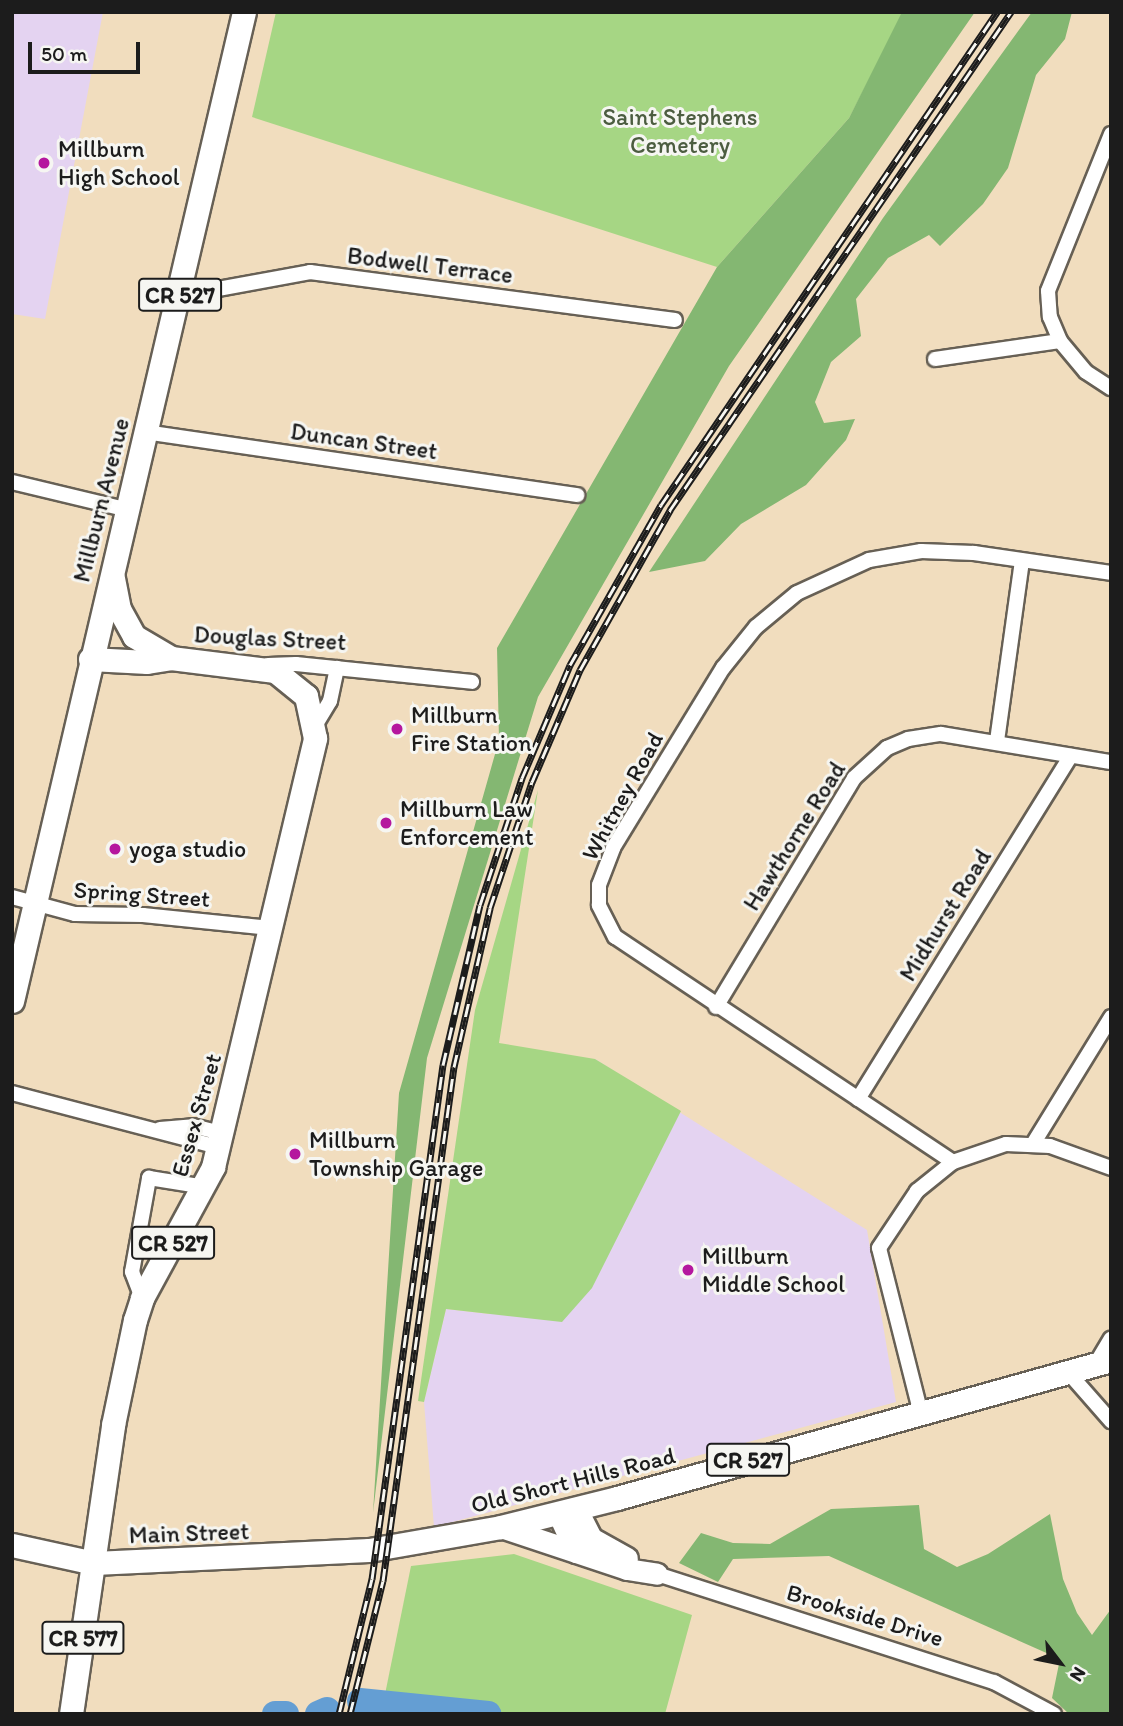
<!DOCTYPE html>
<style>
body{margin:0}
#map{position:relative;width:1123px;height:1726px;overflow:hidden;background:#f1ddbe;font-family:Itim,sans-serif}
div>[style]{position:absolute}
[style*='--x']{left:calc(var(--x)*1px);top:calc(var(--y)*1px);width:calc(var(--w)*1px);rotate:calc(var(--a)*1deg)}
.built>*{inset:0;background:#e4d3f1}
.green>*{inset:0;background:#a6d684}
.forest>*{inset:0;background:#84b772}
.river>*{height:26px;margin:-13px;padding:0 13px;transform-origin:13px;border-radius:13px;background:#649ed3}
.roads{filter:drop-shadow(2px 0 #676055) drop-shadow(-2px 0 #676055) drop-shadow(0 2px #676055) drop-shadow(0 -2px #676055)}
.minor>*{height:14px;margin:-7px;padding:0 7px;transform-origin:7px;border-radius:7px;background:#fff}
.secondary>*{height:21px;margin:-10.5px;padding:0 10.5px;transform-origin:10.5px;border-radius:10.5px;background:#fff}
.primary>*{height:23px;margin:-11.5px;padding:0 11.5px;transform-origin:11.5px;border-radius:11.5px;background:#fff}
.rail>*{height:7px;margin-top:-3.5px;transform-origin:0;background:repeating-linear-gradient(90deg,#f6f6f2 0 13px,#1c1c1c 0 26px);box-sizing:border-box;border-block:2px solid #1c1c1c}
.dots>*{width:19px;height:19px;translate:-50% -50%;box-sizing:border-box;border:4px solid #f6f6f2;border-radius:50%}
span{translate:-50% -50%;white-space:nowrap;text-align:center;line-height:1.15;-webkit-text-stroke:6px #f6f6f2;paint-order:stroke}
.shield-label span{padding:2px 5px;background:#f6f6f2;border:2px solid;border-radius:5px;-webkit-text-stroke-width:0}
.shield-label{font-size:23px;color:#1c1c1c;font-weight:700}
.park-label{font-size:24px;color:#4c5d40}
.poi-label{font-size:24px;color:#1c1c1c}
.left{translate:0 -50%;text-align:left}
.street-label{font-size:24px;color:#1c1c1c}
.frame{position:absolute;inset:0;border:14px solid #1c1c1c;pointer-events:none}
.north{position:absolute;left:1025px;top:1628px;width:70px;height:70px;-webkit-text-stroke:5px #f6f6f2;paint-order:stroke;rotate:122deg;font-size:19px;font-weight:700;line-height:28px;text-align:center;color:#1c1c1c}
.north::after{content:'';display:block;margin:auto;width:24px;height:32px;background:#1c1c1c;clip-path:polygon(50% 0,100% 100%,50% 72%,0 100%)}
.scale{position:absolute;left:28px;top:42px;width:112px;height:32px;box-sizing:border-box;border:4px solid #1c1c1c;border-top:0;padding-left:9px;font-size:21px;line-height:24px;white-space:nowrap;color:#1c1c1c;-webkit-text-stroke:5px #f6f6f2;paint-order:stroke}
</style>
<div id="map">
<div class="built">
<div style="clip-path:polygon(12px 12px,103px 12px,45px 319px,12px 314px)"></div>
<div style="clip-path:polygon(595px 1059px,867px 1230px,896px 1402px,434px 1527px,424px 1402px,446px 1309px,489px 1314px)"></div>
</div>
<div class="green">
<div style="clip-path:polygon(276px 12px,902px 12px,903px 14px,849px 118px,717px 267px,252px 117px)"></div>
<div style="clip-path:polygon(538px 790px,499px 1043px,595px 1059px,681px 1111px,592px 1288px,562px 1322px,446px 1309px,424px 1402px,418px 1401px,475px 1010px)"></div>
<div style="clip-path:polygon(514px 1554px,692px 1615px,665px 1714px,381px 1714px,411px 1566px)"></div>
</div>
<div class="forest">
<div style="clip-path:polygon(902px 12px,975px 12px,729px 366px,538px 697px,427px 1058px,373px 1513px,399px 1093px,499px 740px,497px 648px,717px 267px,849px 118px)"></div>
<div style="clip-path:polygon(1032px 12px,1072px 12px,1065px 39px,1036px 75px,1008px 168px,983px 204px,940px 246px,929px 235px,888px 258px,856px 299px,861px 336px,831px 362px,815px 402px,824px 423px,855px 419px,846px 440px,806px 485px,741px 524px,705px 561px,649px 572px,883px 218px)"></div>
<div style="clip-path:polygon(919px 1505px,924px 1549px,957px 1567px,988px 1554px,1050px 1514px,1063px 1579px,1077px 1613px,1092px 1635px,1111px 1609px,1111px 1714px,1069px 1714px,1052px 1698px,1060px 1659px,829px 1556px,733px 1559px,718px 1582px,679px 1563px,701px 1533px,733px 1543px,770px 1544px,831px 1509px)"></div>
</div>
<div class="river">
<div style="--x:360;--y:1701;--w:129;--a:5.8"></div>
<div style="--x:275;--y:1714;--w:11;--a:0"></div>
<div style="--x:318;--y:1714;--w:10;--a:-24"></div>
</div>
<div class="roads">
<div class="minor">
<div style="--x:1111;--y:134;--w:169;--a:111.9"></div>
<div style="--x:1048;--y:291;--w:26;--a:86"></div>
<div style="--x:1050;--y:317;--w:26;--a:67"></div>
<div style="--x:1060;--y:341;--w:40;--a:50"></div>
<div style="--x:1086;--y:372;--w:30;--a:33"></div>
<div style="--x:181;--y:291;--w:15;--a:8"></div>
<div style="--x:196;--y:293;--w:116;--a:-10.4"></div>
<div style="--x:310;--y:272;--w:368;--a:7.5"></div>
<div style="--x:935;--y:359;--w:126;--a:-8.2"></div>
<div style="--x:145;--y:432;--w:437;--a:8.3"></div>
<div style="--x:12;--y:482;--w:120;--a:13.5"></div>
<div style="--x:268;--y:665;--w:28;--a:-2"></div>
<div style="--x:296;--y:664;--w:177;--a:5.8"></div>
<div style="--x:315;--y:726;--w:29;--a:-59"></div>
<div style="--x:330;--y:701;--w:34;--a:-78"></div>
<div style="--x:997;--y:741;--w:182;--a:-82.1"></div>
<div style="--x:12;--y:897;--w:65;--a:15.1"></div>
<div style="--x:75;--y:914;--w:68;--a:0.8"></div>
<div style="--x:143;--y:915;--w:128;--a:5.8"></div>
<div style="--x:716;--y:1007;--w:267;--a:-58.9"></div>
<div style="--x:854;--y:778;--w:45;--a:-42.3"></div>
<div style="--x:887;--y:748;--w:23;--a:-23"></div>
<div style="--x:908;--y:739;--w:33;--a:-9"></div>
<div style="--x:941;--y:734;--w:172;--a:9.4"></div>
<div style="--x:12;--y:1093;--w:213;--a:14.7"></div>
<div style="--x:858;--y:1099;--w:404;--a:-58.2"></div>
<div style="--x:160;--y:1129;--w:33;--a:-5"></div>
<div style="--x:193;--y:1126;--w:30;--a:14"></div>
<div style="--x:1033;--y:1144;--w:149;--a:-58.4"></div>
<div style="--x:953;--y:1162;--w:406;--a:-146.3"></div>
<div style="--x:615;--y:937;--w:36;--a:-117"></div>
<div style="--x:599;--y:905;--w:20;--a:-90"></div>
<div style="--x:599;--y:885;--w:40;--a:-69"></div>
<div style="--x:613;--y:848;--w:211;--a:-58.6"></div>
<div style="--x:723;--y:668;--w:53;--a:-51.2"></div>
<div style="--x:756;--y:627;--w:53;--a:-39.7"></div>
<div style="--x:797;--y:593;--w:79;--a:-24.6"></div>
<div style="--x:869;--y:560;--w:53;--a:-9.8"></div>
<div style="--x:921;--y:551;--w:53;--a:2.2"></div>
<div style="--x:974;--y:553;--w:138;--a:8.3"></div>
<div style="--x:142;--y:1298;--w:28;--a:-111"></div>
<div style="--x:132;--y:1272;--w:96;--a:-79.7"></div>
<div style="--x:149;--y:1178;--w:57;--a:9.1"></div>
<div style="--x:1095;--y:1365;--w:31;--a:-59"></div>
<div style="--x:1067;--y:1371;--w:67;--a:48.7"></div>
<div style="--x:920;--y:1410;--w:167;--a:-104.2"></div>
<div style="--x:879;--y:1248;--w:69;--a:-56.3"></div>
<div style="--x:917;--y:1191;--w:46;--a:-38.9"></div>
<div style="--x:953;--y:1162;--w:56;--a:-18.8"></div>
<div style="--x:1006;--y:1144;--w:44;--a:2.6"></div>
<div style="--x:1050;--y:1146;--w:65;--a:19.8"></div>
<div style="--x:657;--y:1574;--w:354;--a:17.8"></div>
<div style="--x:994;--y:1682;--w:68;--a:28.1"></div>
</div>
<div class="secondary">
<div style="--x:576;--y:1508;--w:34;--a:63"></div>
<div style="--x:591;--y:1538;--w:41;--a:29.1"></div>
<div style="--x:558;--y:1513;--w:43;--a:65.2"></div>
<div style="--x:501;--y:1527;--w:133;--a:18.4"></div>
<div style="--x:627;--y:1569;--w:30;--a:9"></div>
</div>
<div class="primary">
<div style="--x:90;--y:659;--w:57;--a:3"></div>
<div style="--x:147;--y:662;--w:24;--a:-9"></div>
<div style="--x:12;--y:1001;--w:1016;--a:-76.8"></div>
<div style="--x:12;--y:1545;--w:84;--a:12.4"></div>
<div style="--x:94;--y:1563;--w:275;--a:-2.7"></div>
<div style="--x:369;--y:1550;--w:134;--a:-9.9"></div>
<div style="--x:501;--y:1527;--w:120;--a:-14"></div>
<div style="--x:617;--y:1498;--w:513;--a:-15.61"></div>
<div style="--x:71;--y:1714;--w:292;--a:-81.7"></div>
<div style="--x:113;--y:1425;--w:107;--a:-78.2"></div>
<div style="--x:135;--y:1320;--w:23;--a:-72"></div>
<div style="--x:142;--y:1298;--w:149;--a:-61.5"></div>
<div style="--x:213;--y:1167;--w:441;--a:-76.6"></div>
<div style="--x:315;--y:738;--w:43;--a:-102.1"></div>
<div style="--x:306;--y:696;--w:40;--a:-141"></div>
<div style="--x:275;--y:671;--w:105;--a:-172.9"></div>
<div style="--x:171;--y:658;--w:43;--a:-149.3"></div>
<div style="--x:134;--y:636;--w:31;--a:-119"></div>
<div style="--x:119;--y:609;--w:33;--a:-101"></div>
</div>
</div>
<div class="rail">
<div style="--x:339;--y:1714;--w:139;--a:-76.3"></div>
<div style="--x:372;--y:1579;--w:519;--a:-82.14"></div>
<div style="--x:443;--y:1065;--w:164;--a:-77"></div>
<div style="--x:480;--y:905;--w:134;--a:-71.7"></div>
<div style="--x:522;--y:778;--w:123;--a:-67"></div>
<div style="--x:570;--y:665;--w:184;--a:-60.4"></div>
<div style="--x:661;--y:505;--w:597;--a:-55.72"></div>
<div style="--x:350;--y:1714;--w:137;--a:-76.1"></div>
<div style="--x:383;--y:1581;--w:519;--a:-82.14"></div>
<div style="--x:454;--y:1067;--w:163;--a:-77.2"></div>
<div style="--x:490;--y:908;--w:133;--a:-71.6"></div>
<div style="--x:532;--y:782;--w:122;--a:-66.8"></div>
<div style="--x:580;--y:670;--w:184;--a:-60.6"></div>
<div style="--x:670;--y:510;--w:604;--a:-55.6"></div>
</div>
<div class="dots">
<div style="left:44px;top:163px;background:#b5179e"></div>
<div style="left:397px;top:729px;background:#b5179e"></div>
<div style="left:386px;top:823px;background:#b5179e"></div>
<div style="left:115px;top:849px;background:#b5179e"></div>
<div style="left:295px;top:1154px;background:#b5179e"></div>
<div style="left:688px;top:1270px;background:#b5179e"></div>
</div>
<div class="shield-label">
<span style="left:180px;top:295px">CR 527</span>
<span style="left:173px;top:1243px">CR 527</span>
<span style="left:748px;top:1460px">CR 527</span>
<span style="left:83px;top:1638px">CR 577</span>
</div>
<div class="park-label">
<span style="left:680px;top:131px">Saint Stephens<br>Cemetery</span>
</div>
<div class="poi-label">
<span class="left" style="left:58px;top:163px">Millburn<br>High School</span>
<span class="left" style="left:411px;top:729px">Millburn<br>Fire Station</span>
<span class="left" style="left:400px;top:823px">Millburn Law<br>Enforcement</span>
<span class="left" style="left:129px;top:849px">yoga studio</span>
<span class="left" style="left:309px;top:1154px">Millburn<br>Township Garage</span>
<span class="left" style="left:702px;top:1270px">Millburn<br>Middle School</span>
</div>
<div class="street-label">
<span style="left:430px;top:265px;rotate:7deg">Bodwell Terrace</span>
<span style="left:364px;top:441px;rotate:8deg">Duncan Street</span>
<span style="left:101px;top:500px;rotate:-76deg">Millburn Avenue</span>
<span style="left:270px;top:638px;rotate:3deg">Douglas Street</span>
<span style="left:622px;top:796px;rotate:-61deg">Whitney Road</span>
<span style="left:794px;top:836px;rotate:-58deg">Hawthorne Road</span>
<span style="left:142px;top:894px;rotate:4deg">Spring Street</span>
<span style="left:945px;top:915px;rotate:-58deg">Midhurst Road</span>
<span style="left:196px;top:1115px;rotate:-74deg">Essex Street</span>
<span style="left:573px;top:1480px;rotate:-14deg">Old Short Hills Road</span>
<span style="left:189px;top:1533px;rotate:-2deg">Main Street</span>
<span style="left:865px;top:1615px;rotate:17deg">Brookside Drive</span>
</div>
<div class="frame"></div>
<div class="north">N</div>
<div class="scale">50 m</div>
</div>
